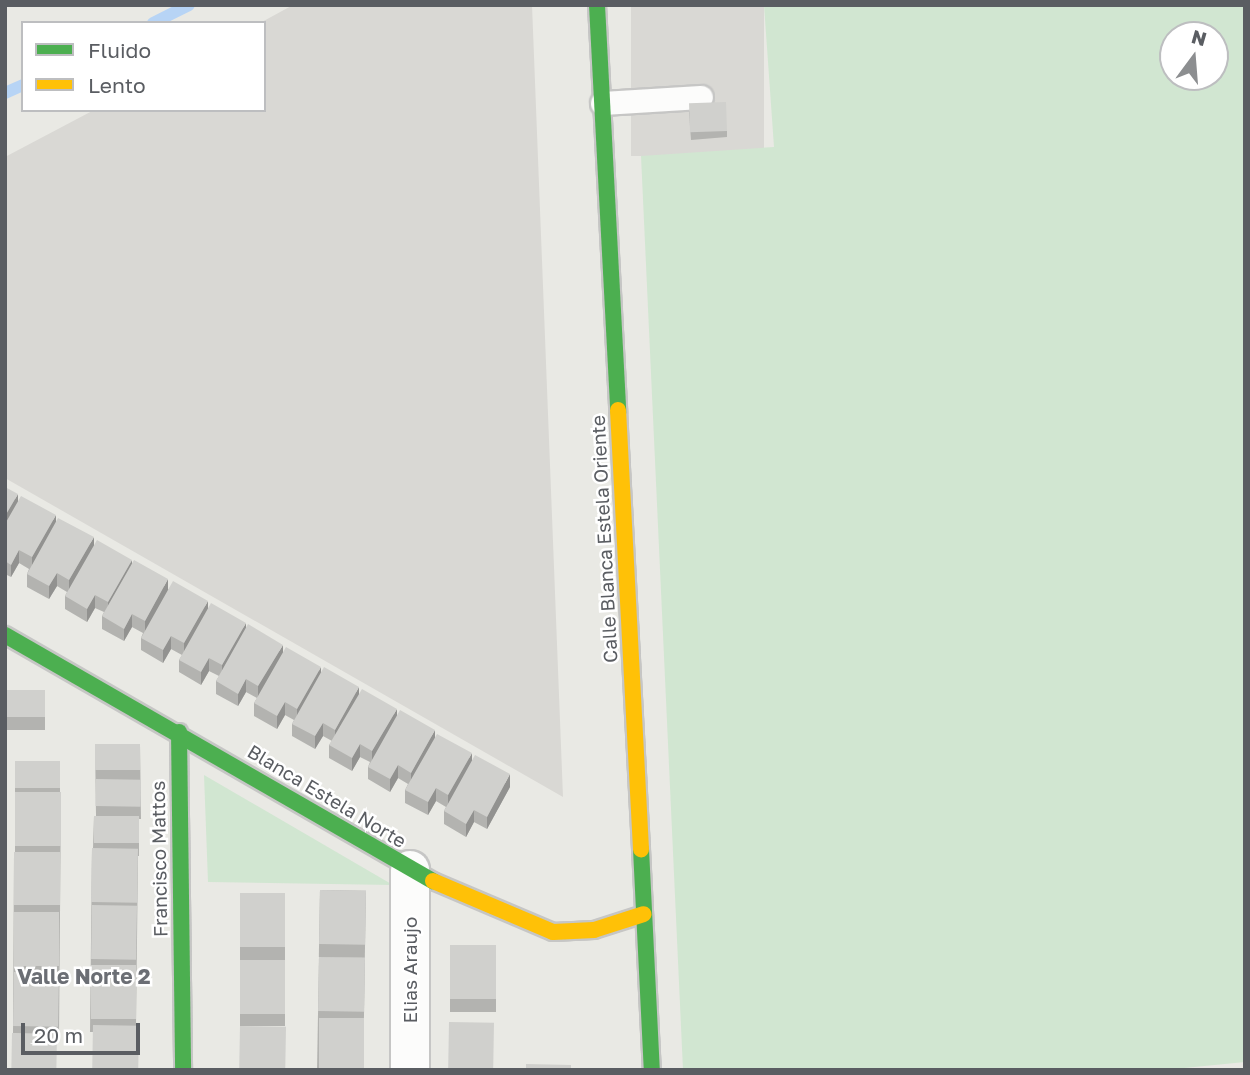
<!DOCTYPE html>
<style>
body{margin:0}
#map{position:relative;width:1250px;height:1075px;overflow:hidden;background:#e9e9e4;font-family:"Golos Text",sans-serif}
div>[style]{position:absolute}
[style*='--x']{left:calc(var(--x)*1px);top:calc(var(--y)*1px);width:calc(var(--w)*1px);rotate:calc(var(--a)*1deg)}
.industrial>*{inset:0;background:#d9d8d4;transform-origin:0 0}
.green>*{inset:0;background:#d1e6d1}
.stream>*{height:12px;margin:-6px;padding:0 6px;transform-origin:6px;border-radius:6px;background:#b7d4f5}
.roads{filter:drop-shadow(2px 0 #c6c6c5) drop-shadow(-2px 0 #c6c6c5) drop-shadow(0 2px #c6c6c5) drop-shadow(0 -2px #c6c6c5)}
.lane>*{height:23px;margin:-11.5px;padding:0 11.5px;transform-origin:11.5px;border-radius:11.5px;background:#fcfcfb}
.street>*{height:38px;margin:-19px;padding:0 19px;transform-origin:19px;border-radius:19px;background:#fcfcfb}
.fast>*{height:16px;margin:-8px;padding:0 8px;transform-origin:8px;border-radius:8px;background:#4caf50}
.slow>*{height:16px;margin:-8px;padding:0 8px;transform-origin:8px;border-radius:8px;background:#ffc107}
.wall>*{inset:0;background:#b3b3b0;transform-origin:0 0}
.shaded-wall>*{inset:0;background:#929290}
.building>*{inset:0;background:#d0d0cd;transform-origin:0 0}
span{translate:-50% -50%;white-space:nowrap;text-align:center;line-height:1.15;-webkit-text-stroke:5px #fff;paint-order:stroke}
.street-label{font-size:19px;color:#5a5d62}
.neighbourhood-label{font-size:21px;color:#6b6e74;font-weight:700}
.frame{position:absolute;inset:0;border:7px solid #5a5d62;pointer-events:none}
.legend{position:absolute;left:21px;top:21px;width:245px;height:91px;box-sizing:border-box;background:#fff;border:2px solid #bdbec0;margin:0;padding:9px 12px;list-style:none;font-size:21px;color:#5a5d62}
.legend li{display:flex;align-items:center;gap:14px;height:35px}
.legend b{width:35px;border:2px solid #bdbec0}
.north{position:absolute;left:1159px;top:21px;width:70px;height:70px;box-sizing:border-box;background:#fff;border:2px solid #bdbec0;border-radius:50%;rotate:16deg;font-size:19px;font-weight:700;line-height:28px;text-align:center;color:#5a5d62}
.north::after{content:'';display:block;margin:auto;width:24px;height:32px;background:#8c8e90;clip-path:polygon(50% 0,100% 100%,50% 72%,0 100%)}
.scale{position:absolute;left:21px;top:1023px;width:119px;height:32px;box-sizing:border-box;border:4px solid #5a5d62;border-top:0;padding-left:9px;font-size:21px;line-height:24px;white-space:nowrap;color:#5a5d62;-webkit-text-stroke:5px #fff;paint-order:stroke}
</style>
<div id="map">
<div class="industrial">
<div style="clip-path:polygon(293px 5px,532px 5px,563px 797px,5px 478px,5px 157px,94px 110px,264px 110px,264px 23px,260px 23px)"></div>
<div style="left:631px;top:5px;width:133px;height:151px"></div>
</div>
<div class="green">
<div style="clip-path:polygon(evenodd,764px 5px,1245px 5px,1245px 1062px,1164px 1070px,683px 1070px,641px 156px,774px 147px,764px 5px,1173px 35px,1215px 35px,1215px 77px,1173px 77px,1173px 35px)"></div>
<div style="clip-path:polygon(204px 775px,393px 885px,208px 882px)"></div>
</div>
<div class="stream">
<div style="--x:153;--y:23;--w:40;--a:-26.6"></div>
<div style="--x:5;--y:93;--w:20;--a:-24"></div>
</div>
<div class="roads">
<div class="lane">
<div style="--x:602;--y:103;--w:99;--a:-3.5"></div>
</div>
<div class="street">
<div style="--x:410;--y:870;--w:200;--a:90"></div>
</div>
<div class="fast">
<div style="--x:597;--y:5;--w:406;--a:87"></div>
<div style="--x:5;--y:635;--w:494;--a:29.9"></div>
<div style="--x:179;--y:732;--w:338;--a:89.3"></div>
<div style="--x:641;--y:849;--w:221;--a:87.2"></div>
</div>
<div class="slow">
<div style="--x:618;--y:410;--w:440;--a:87"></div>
<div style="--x:433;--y:881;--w:130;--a:23"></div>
<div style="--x:553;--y:932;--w:41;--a:-2.8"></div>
<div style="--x:594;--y:930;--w:52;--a:-17.7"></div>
</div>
</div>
<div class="wall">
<div style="clip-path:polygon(689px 111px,727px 131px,727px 137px,691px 140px)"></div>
<div style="clip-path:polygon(5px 487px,18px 502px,56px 522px,94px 545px,132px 563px,168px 589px,208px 608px,246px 629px,283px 653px,321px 672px,472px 760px,510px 787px,487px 829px,474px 822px,466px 837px,444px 824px,444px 811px,446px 807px,436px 801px,428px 815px,405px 803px,405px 790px,408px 784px,398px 778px,390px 792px,368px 779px,368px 767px,370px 762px,360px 757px,352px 771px,329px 758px,329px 745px,332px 741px,323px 736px,315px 749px,292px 736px,292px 724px,294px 720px,285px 715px,277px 729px,254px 716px,254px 703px,257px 698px,246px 692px,238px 706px,216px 694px,216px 681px,219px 676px,209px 671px,201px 685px,179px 672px,179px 660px,182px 655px,171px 649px,163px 663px,141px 650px,141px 638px,143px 633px,132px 627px,124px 641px,102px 629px,102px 616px,104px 612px,95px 608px,87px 622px,65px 609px,65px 596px,67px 592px,57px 586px,49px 599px,27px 587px,27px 574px,29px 569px,19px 563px,11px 577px,5px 574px)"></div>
<div style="left:5px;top:690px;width:40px;height:40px"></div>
<div style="clip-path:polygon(95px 744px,140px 744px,141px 819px,139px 819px,139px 856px,138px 856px,136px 1026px,93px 1032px,90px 1032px,92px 848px,93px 848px,94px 816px,96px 816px)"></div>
<div style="clip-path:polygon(15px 761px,60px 761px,60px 792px,61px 792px,59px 1039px,13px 1033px,14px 852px,15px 852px)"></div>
<div style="left:320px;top:890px;width:46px;height:67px;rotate:1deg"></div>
<div style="left:240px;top:893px;width:45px;height:67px"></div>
<div style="left:450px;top:945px;width:46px;height:67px"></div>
<div style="left:319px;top:957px;width:46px;height:113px;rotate:1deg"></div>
<div style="left:240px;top:960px;width:45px;height:66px"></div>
</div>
<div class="shaded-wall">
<div style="clip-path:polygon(18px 494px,18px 507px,5px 528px,5px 516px)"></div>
<div style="clip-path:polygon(56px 515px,56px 528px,32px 570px,32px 557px)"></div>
<div style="clip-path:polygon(94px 537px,94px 550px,69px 593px,69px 580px)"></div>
<div style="clip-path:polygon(19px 550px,19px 563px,11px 577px,11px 565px)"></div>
<div style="clip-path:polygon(132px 560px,132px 573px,108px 615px,108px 602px)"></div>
<div style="clip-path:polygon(57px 573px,57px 586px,49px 599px,49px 586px)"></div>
<div style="clip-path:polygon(168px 579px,168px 592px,145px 634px,145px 621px)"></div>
<div style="clip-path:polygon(95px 595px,95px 608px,87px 622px,87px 609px)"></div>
<div style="clip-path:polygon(208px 601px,208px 614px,184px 656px,184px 643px)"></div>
<div style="clip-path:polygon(132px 614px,132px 627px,124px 641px,124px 629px)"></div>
<div style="clip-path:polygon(246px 623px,246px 636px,222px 678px,222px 665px)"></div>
<div style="clip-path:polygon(171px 636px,171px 649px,163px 663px,163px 650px)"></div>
<div style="clip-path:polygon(283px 645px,283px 657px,258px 699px,258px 686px)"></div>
<div style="clip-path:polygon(209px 658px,209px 671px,201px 685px,201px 672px)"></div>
<div style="clip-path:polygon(321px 667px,321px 679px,297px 722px,297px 709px)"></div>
<div style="clip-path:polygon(246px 679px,246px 692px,238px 706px,238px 694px)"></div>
<div style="clip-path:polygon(359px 687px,359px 700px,335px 743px,335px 730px)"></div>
<div style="clip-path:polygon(285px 702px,285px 715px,277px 729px,277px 716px)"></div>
<div style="clip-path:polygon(397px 709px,397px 722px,372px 764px,372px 751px)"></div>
<div style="clip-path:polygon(323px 723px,323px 736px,315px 749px,315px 736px)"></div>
<div style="clip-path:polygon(435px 730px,435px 743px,411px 786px,411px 773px)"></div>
<div style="clip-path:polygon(360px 744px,360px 757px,352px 771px,352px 758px)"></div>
<div style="clip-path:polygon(472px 753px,472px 766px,448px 808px,448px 795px)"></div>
<div style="clip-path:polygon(398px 765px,398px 778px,390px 792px,390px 779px)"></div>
<div style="clip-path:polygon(510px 774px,510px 787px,487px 829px,487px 817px)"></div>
<div style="clip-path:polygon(436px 788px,436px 801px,428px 815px,428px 802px)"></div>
<div style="clip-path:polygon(474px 810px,474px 822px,466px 837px,466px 824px)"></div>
</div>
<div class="building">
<div style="left:726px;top:102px;width:29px;height:37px;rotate:88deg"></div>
<div style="clip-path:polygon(5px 487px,18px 494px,5px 516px)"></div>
<div style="clip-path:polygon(21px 496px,56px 515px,32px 557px,19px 550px,11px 565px,5px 561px,5px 524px)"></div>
<div style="clip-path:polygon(58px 518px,94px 537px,69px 580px,57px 573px,49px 586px,27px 574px)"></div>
<div style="clip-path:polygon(97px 540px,132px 560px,108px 602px,95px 595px,87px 609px,65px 596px)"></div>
<div style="clip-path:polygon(134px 560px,168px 579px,145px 621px,132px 614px,124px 629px,102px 616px)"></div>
<div style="clip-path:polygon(173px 581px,208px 601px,184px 643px,171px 636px,163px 650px,141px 638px)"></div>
<div style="clip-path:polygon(211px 603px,246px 623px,222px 665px,209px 658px,201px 672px,179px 660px)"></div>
<div style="clip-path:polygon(248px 624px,283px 645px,258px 686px,246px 679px,238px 694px,216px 681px)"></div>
<div style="clip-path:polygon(286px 647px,321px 667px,297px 709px,285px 702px,277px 716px,254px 703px)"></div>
<div style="clip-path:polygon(324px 667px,359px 687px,335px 730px,323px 723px,315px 736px,292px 724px)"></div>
<div style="clip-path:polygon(362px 689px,397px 709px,372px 751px,360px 744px,352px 758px,329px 745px)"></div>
<div style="left:5px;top:690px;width:40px;height:27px"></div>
<div style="clip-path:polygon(400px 710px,435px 730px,411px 773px,398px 765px,390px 779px,368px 767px)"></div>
<div style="clip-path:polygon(437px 734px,472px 753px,448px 795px,436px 788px,428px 802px,405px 790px)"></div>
<div style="left:95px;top:744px;width:45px;height:26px"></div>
<div style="clip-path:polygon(475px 755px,510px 774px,487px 817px,474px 810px,466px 824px,444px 811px)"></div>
<div style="left:15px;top:761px;width:45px;height:27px"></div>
<div style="left:96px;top:779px;width:45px;height:27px;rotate:1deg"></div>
<div style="left:15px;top:792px;width:46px;height:54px"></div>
<div style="left:94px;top:816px;width:45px;height:27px"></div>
<div style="left:92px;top:848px;width:46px;height:54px;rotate:1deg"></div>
<div style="left:14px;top:852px;width:46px;height:53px"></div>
<div style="left:320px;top:890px;width:46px;height:54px;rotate:1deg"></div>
<div style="left:240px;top:893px;width:45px;height:54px"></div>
<div style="left:92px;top:905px;width:45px;height:54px;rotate:1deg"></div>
<div style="left:14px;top:912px;width:45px;height:54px"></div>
<div style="left:450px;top:945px;width:46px;height:54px"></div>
<div style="left:319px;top:957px;width:46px;height:54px;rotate:1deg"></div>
<div style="left:240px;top:960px;width:45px;height:54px"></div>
<div style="left:91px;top:965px;width:45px;height:54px"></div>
<div style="left:14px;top:972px;width:45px;height:54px;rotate:1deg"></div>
<div style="left:319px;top:1018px;width:45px;height:52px"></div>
<div style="left:449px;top:1022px;width:45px;height:48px;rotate:1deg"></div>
<div style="left:93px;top:1025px;width:46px;height:45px;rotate:1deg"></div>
<div style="left:240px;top:1026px;width:46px;height:44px;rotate:1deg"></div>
<div style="left:12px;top:1033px;width:45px;height:37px;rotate:1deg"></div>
<div style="clip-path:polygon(526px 1064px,571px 1065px,571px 1070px,526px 1070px)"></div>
</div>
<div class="street-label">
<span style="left:604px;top:539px;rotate:-93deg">Calle Blanca Estela Oriente</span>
<span style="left:327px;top:796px;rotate:31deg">Blanca Estela Norte</span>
<span style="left:159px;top:859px;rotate:-91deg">Francisco Mattos</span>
<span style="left:410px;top:970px;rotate:-90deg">Elias Araujo</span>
</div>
<div class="neighbourhood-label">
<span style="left:84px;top:976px">Valle Norte 2</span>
</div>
<div class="frame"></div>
<ul class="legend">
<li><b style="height:9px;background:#4caf50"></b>Fluido</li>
<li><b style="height:9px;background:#ffc107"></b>Lento</li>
</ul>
<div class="north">N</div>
<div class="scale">20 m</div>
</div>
